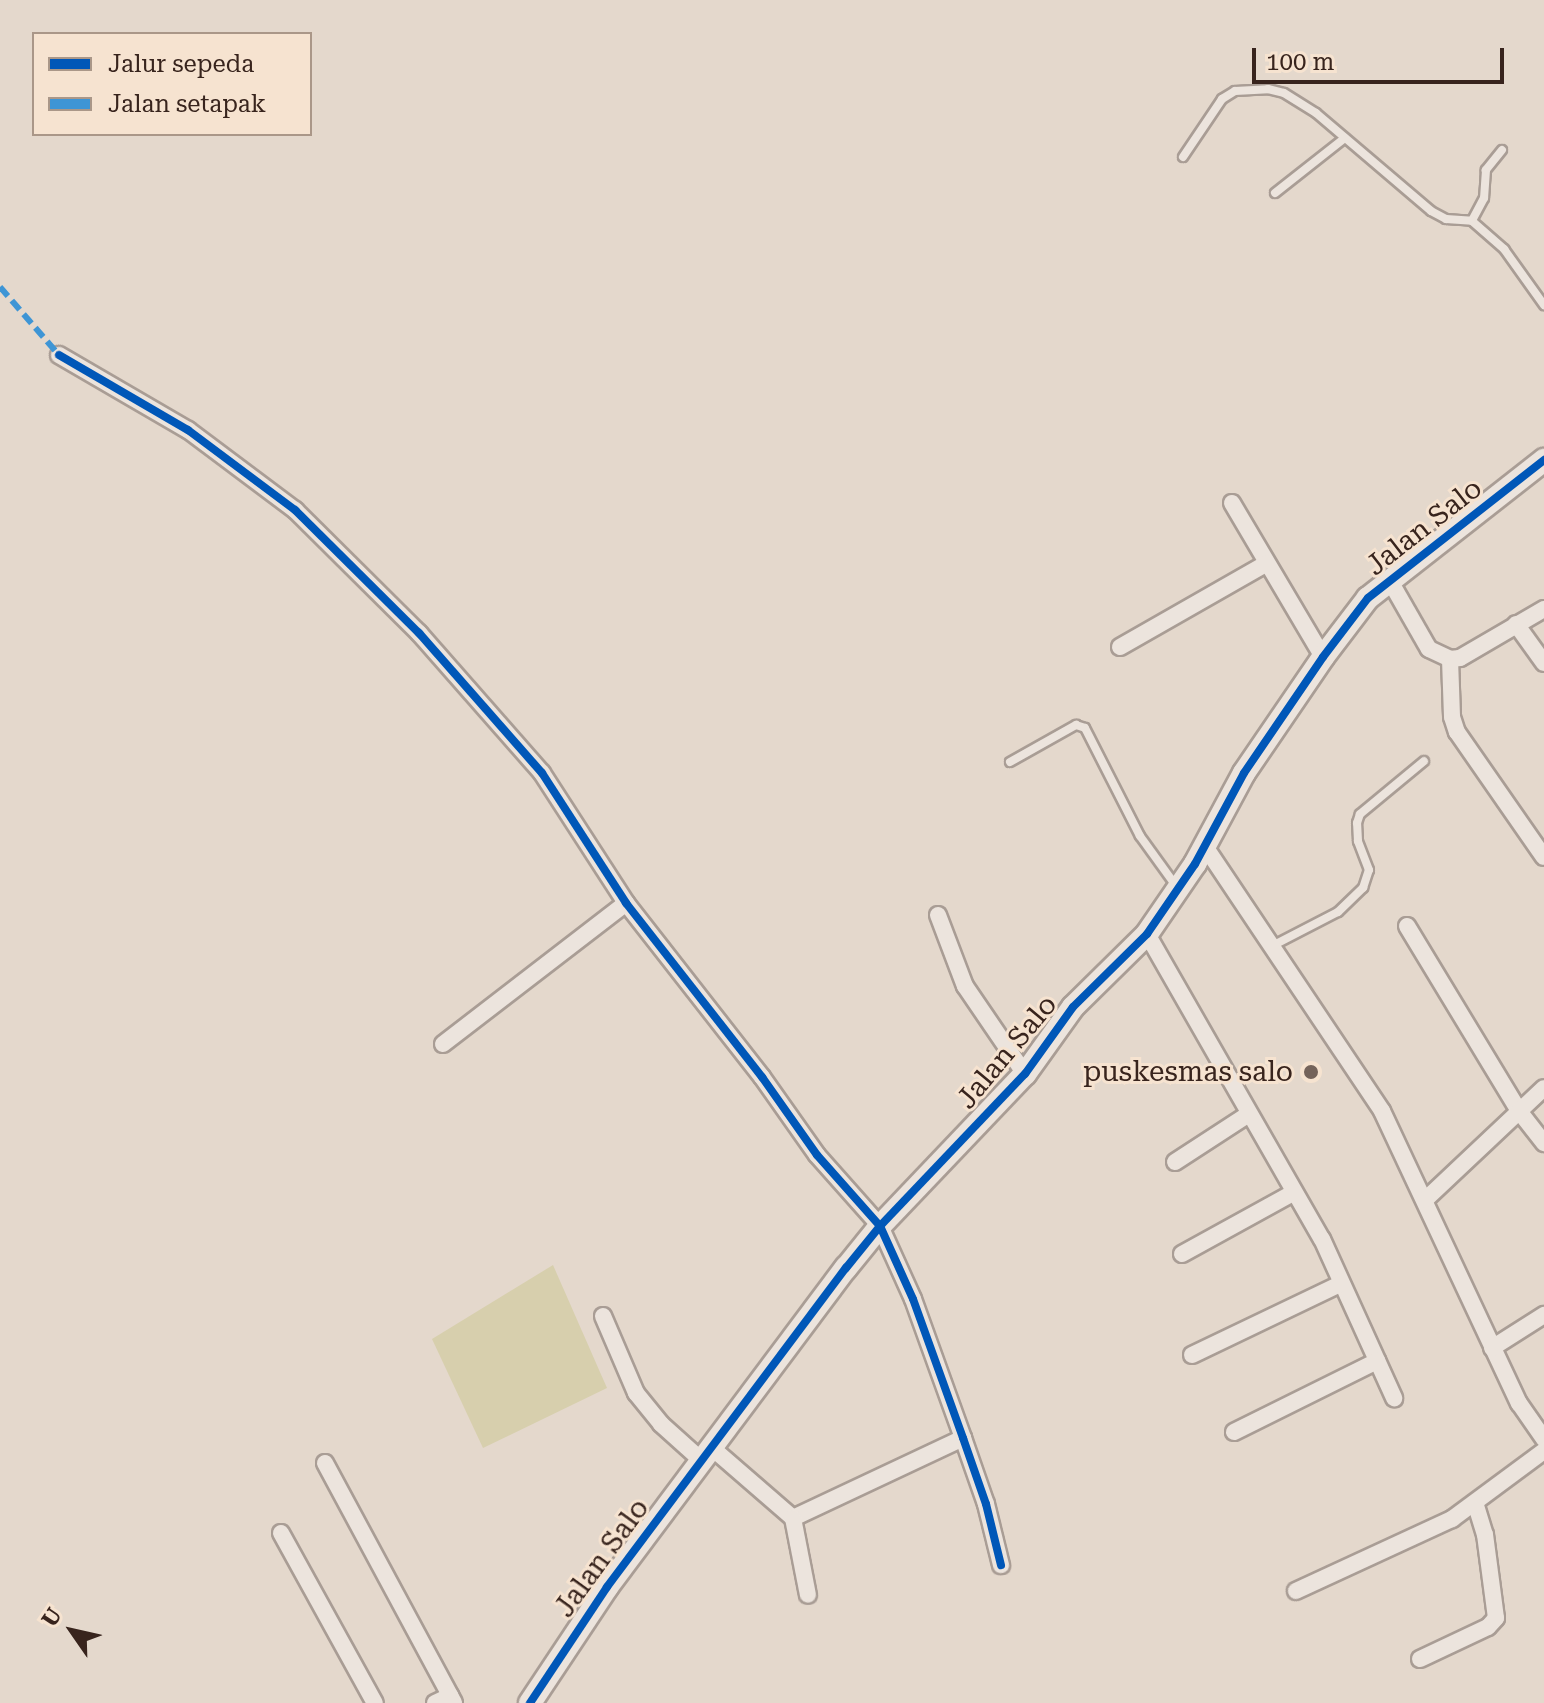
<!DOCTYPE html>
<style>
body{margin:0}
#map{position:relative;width:1544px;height:1703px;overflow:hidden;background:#e4d8cc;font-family:"Roboto Serif",serif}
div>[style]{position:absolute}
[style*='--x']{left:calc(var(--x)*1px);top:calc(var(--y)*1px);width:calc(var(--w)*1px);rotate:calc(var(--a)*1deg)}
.green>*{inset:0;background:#d7cfad}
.roads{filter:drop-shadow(2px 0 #a99d95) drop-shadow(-2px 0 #a99d95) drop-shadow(0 2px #a99d95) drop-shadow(0 -2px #a99d95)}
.lane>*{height:8px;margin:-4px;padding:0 4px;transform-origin:4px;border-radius:4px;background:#ece4dd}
.street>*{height:16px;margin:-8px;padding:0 8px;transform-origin:8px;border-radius:8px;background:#ece4dd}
.secondary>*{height:22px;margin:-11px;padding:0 11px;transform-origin:11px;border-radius:11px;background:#ece4dd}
.quiet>*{height:6px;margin-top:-3px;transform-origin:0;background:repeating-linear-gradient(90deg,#3e95d5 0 12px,transparent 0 18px)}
.cycleway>*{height:8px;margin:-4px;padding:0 4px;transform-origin:4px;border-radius:4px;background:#0057b8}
.dots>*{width:22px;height:22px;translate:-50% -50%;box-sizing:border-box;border:4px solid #f6e3d0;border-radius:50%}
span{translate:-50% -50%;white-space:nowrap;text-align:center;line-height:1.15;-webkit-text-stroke:6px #f6e3d0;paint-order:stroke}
.street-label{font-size:28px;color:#38241d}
.poi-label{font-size:28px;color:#38241d}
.right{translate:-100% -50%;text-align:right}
.legend{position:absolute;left:32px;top:32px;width:280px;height:104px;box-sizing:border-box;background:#f6e3d0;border:2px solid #aa9788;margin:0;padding:10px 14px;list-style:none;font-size:24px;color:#38241d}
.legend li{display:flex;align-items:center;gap:16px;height:40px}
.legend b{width:40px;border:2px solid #aa9788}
.north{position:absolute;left:32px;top:1591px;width:80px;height:80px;-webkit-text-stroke:6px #f6e3d0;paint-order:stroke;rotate:304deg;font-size:22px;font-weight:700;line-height:32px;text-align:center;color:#38241d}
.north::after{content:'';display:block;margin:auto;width:28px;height:36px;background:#38241d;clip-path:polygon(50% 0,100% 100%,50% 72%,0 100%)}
.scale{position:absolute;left:1252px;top:48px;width:252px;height:36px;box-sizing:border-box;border:4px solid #38241d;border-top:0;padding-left:10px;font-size:24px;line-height:28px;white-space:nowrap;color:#38241d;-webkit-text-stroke:6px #f6e3d0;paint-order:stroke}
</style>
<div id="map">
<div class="green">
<div style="clip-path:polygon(553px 1265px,607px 1388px,483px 1448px,432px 1339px)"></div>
</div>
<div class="roads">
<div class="lane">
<div style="--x:1502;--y:150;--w:26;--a:129"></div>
<div style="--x:1486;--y:170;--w:28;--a:94"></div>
<div style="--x:1484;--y:198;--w:26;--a:118"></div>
<div style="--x:1472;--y:221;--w:43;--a:41.2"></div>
<div style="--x:1504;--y:249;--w:69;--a:54.5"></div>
<div style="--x:1183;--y:157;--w:70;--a:-56.1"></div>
<div style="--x:1222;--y:99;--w:15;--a:-32"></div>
<div style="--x:1235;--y:91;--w:33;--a:-3"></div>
<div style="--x:1268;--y:89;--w:16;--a:14"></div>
<div style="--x:1284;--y:93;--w:38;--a:32"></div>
<div style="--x:1316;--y:113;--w:151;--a:40.4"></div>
<div style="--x:1431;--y:211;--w:17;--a:28"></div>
<div style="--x:1446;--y:219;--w:26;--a:4"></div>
<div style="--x:1275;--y:193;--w:89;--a:-38.2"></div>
<div style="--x:1010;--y:762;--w:76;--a:-29.3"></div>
<div style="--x:1076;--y:725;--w:9;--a:18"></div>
<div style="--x:1085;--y:728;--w:121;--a:63"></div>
<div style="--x:1140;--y:836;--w:62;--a:54.2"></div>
<div style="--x:1272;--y:946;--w:74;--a:-27.3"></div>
<div style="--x:1338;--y:912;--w:35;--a:-44"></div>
<div style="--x:1363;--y:888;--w:19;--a:-72"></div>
<div style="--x:1369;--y:870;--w:31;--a:-111"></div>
<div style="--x:1358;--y:841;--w:18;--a:-93"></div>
<div style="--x:1357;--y:823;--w:9;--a:-72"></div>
<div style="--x:1360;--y:814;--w:83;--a:-39.6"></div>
</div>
<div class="street">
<div style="--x:59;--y:355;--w:149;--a:30.2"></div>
<div style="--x:188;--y:430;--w:134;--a:36.8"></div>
<div style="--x:295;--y:510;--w:175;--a:44.8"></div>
<div style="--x:419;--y:633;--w:186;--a:48.7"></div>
<div style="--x:542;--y:773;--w:155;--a:57.1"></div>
<div style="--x:626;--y:903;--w:221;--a:52"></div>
<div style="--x:762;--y:1077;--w:95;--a:54.8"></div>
<div style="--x:817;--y:1155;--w:95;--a:48.4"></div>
<div style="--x:880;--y:1226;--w:80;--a:65.7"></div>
<div style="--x:913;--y:1299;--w:148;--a:70.2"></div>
<div style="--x:963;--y:1438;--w:70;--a:70.8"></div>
<div style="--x:986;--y:1504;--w:63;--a:76.2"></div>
<div style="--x:1232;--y:503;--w:179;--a:59.4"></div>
<div style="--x:1390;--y:581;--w:78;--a:60.2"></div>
<div style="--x:1429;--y:649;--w:23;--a:25"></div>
<div style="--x:1450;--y:659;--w:10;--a:-6"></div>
<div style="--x:1460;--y:658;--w:97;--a:-30.3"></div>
<div style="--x:1516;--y:624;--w:48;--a:54.3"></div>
<div style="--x:1120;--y:647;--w:169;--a:-29.7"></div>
<div style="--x:1450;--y:659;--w:58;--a:88"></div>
<div style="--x:1452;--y:717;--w:16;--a:72"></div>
<div style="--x:1457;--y:732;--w:152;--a:55.2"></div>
<div style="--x:1204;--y:845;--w:320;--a:56.2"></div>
<div style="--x:1382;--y:1111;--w:323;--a:64.9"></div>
<div style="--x:1519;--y:1403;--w:44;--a:55.2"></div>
<div style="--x:938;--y:915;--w:76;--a:69.2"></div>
<div style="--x:965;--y:986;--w:107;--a:55.7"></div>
<div style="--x:1407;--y:926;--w:216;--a:58.8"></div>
<div style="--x:1519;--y:1111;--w:41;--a:52"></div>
<div style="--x:1147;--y:934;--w:352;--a:60.2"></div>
<div style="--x:1322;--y:1239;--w:175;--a:65.6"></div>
<div style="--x:443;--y:1044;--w:231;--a:-37.6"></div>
<div style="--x:1175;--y:1162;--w:88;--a:-33"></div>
<div style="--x:1425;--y:1200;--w:163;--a:-43.3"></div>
<div style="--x:1182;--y:1254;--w:127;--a:-28.8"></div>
<div style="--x:603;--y:1316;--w:84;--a:66.8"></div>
<div style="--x:636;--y:1393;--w:40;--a:51"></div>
<div style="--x:661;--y:1424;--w:52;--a:41.9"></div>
<div style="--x:1492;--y:1348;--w:62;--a:-32.4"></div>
<div style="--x:1192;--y:1355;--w:164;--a:-25.6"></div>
<div style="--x:1234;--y:1432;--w:160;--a:-26.4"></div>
<div style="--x:711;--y:1447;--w:108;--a:40.9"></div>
<div style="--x:793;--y:1518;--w:188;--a:-25.2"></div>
<div style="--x:325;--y:1463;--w:272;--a:61.7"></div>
<div style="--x:793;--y:1518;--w:78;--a:79"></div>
<div style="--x:281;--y:1533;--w:194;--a:61.1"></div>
<div style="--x:1296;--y:1591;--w:172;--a:-24.8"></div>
<div style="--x:1452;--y:1519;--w:114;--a:-36.5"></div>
<div style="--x:1420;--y:1659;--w:75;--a:-25.2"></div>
<div style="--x:1488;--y:1627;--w:12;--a:-48"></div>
<div style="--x:1496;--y:1618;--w:84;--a:-97.5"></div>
<div style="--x:1485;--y:1535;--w:34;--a:-107"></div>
<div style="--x:435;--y:1703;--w:17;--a:-25"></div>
</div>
<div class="secondary">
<div style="--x:530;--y:1703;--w:139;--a:-56.4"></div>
<div style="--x:607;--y:1587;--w:399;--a:-53.2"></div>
<div style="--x:846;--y:1268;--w:54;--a:-51"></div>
<div style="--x:880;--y:1226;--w:210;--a:-46.4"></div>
<div style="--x:1025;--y:1074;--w:82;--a:-54.4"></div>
<div style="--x:1073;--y:1007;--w:104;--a:-44.6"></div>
<div style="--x:1147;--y:934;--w:85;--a:-55.6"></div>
<div style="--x:1195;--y:864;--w:103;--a:-61.7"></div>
<div style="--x:1244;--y:773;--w:140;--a:-55.7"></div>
<div style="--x:1323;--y:657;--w:74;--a:-52.7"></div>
<div style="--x:1368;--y:598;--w:224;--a:-38.1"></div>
</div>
</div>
<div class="quiet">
<div style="--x:0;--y:287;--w:90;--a:49.1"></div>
</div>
<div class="cycleway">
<div style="--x:59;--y:355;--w:149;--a:30.2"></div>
<div style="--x:188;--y:430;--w:134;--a:36.8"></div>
<div style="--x:295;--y:510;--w:175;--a:44.8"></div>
<div style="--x:419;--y:633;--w:186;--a:48.7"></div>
<div style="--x:542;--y:773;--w:155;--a:57.1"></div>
<div style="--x:626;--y:903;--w:221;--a:52"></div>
<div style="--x:762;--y:1077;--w:95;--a:54.8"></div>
<div style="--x:817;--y:1155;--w:95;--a:48.4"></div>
<div style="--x:880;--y:1226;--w:80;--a:65.7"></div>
<div style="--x:913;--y:1299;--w:148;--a:70.2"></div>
<div style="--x:963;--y:1438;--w:70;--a:70.8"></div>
<div style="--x:986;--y:1504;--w:63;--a:76.2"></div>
<div style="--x:530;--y:1703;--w:139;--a:-56.4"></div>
<div style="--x:607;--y:1587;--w:399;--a:-53.2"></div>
<div style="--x:846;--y:1268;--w:54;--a:-51"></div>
<div style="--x:880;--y:1226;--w:210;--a:-46.4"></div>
<div style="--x:1025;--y:1074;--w:82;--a:-54.4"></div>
<div style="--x:1073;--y:1007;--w:104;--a:-44.6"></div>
<div style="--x:1147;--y:934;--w:85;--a:-55.6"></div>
<div style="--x:1195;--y:864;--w:103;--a:-61.7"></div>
<div style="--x:1244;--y:773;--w:140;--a:-55.7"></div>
<div style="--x:1323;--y:657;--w:74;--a:-52.7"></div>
<div style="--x:1368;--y:598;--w:224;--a:-38.1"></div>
</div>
<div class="dots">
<div style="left:1311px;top:1072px;background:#74635a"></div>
</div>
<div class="street-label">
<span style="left:1424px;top:527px;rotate:-38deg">Jalan Salo</span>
<span style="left:1007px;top:1052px;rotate:-50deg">Jalan Salo</span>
<span style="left:602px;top:1558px;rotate:-54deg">Jalan Salo</span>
</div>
<div class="poi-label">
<span class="right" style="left:1293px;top:1072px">puskesmas salo</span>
</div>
<ul class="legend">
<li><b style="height:10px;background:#0057b8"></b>Jalur sepeda</li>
<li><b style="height:10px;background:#3e95d5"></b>Jalan setapak</li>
</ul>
<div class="north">U</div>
<div class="scale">100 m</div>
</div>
